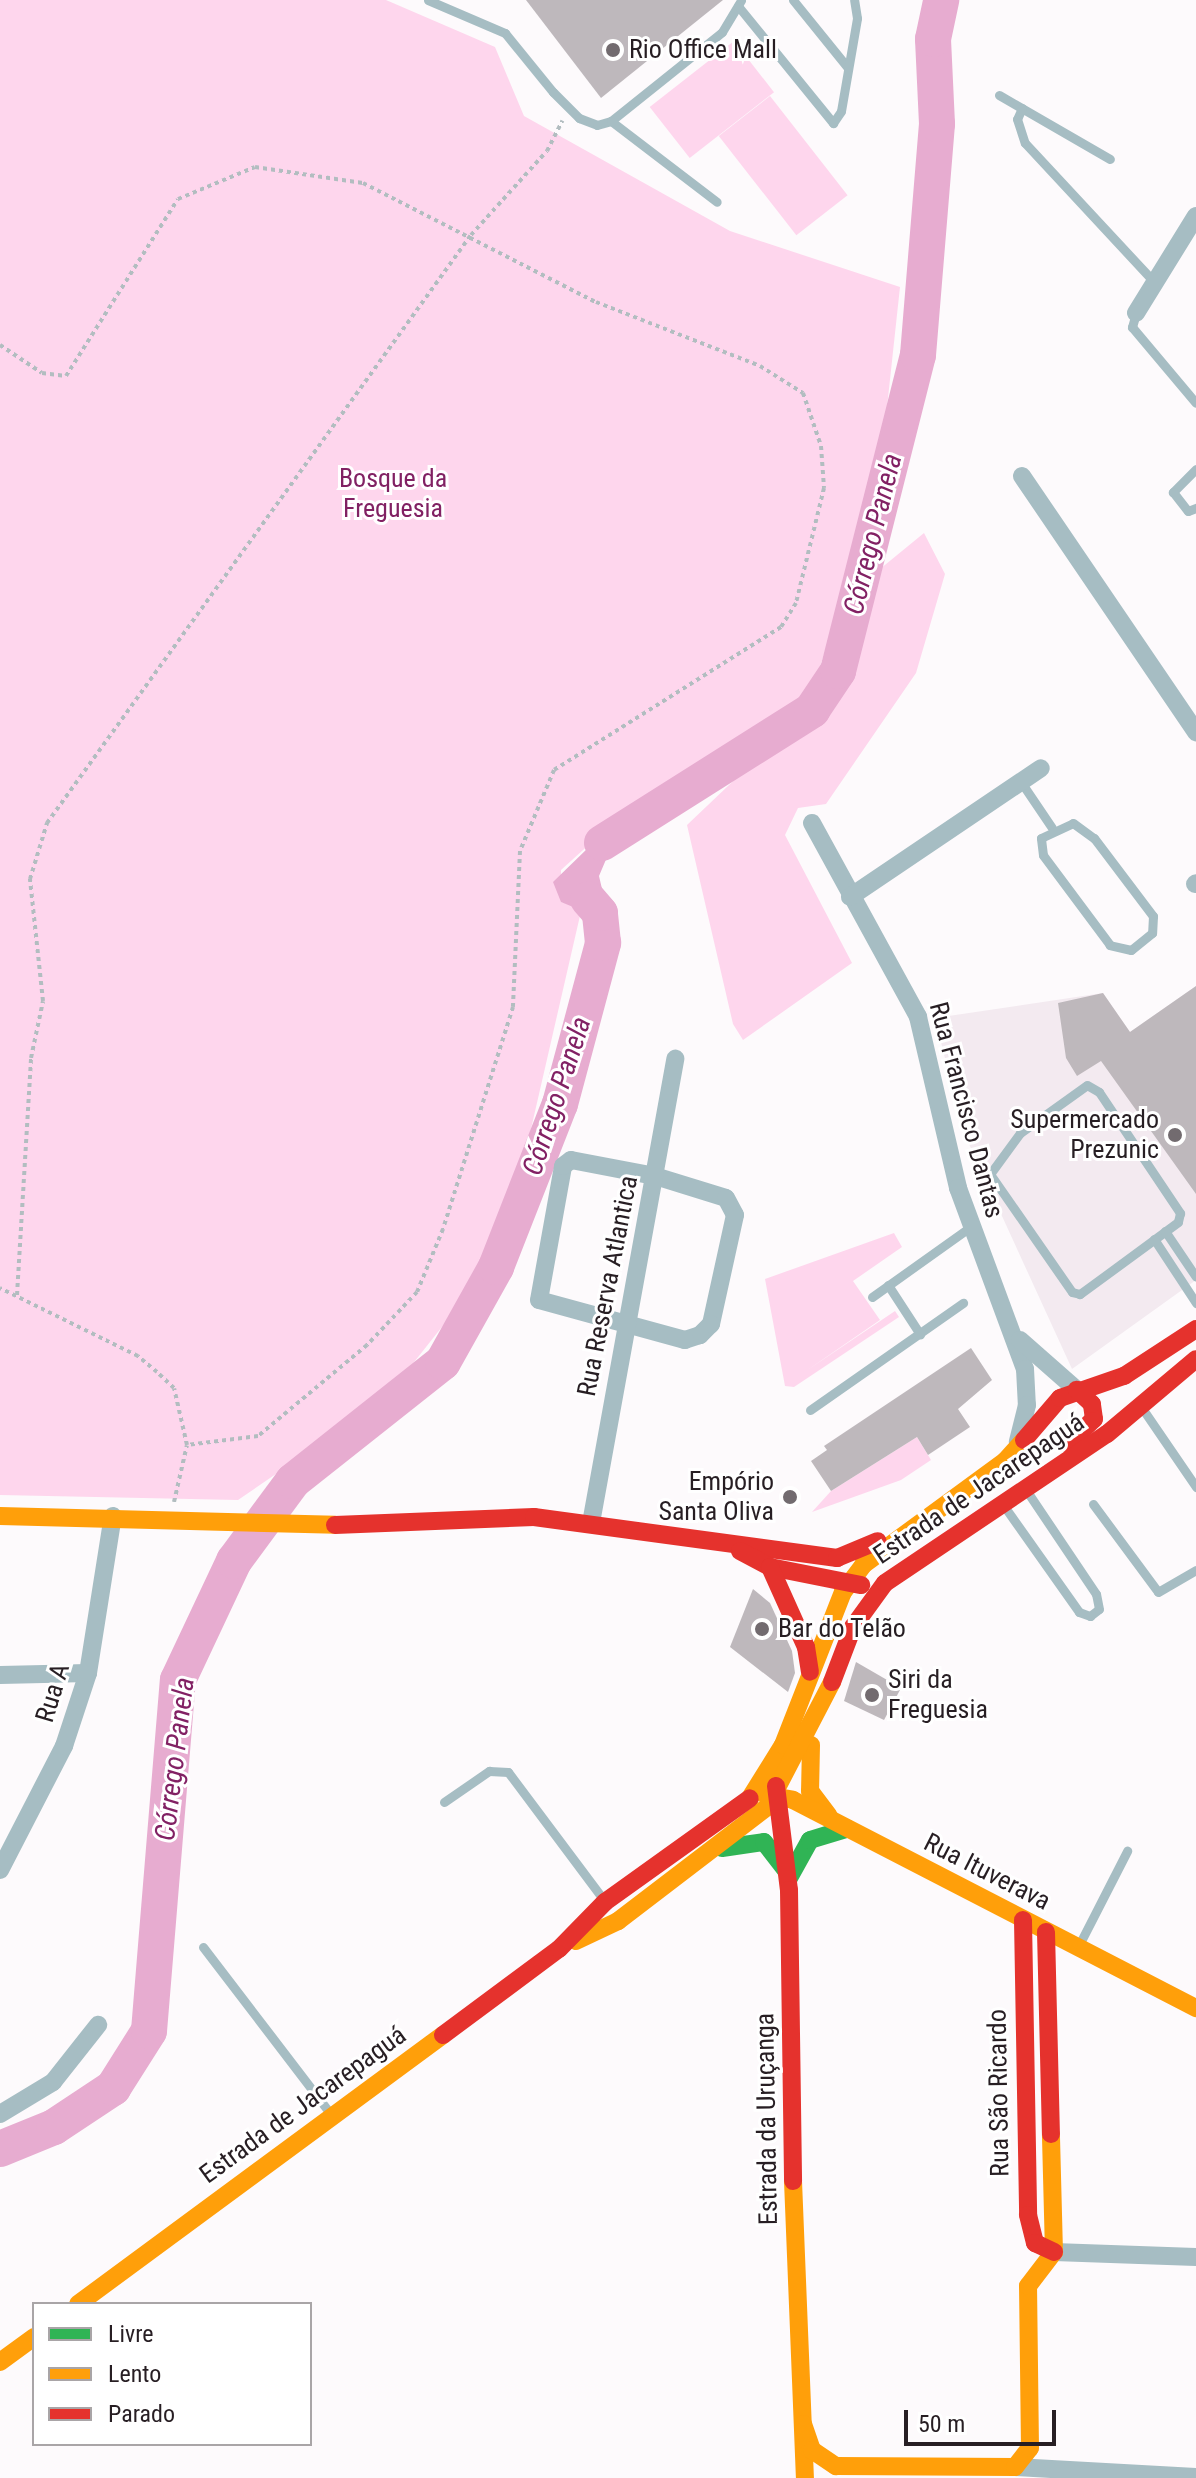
<!DOCTYPE html>
<meta charset="utf-8">
<style>
body{margin:0}
#map{position:relative;width:1196px;height:2478px;overflow:hidden;background:#fdfafc;font-family:"Roboto Condensed",sans-serif}
div>[style]{position:absolute}
[style*='--x']{left:calc(var(--x)*1px);top:calc(var(--y)*1px);width:calc(var(--w)*1px);rotate:calc(var(--a)*1deg)}
.built>*{inset:0;background:#f3eaf0}
.green>*{inset:0;background:#fed6ed;transform-origin:0 0}
.water>*{inset:0;background:#e7acd0}
.river>*{height:36px;margin:-18px;padding:0 18px;transform-origin:18px;border-radius:18px;background:#e7acd0}
.building>*{inset:0;background:#beb8bc}
.path>*{height:4px;margin-top:-2px;transform-origin:0;background:repeating-linear-gradient(90deg,#b2bdc0 0 4px,transparent 0 8px)}
.lane>*{height:9px;margin:-4.5px;padding:0 4.5px;transform-origin:4.5px;border-radius:4.5px;background:#a6bdc3}
.street>*{height:18px;margin:-9px;padding:0 9px;transform-origin:9px;border-radius:9px;background:#a6bdc3}
.fast>*{height:18px;margin:-9px;padding:0 9px;transform-origin:9px;border-radius:9px;background:#30b455}
.slow>*{height:18px;margin:-9px;padding:0 9px;transform-origin:9px;border-radius:9px;background:#ff9f0a}
.jam>*{height:18px;margin:-9px;padding:0 9px;transform-origin:9px;border-radius:9px;background:#e5322d}
.dots>*{width:22px;height:22px;translate:-50% -50%;box-sizing:border-box;border:4px solid #fff;border-radius:50%}
span{translate:-50% -50%;white-space:nowrap;text-align:center;line-height:1.15;-webkit-text-stroke:6px #fff;paint-order:stroke}
.poi-label{font-size:26px;color:#271e23}
.left{translate:0 -50%;text-align:left}
.right{translate:-100% -50%;text-align:right}
.park-label{font-size:26px;color:#812163}
.street-label{font-size:26px;color:#271e23}
.water-label{font-size:28px;color:#822164;font-style:italic}
.legend{position:absolute;left:32px;top:2302px;width:280px;height:144px;box-sizing:border-box;background:#fff;border:2px solid #a9a5a7;margin:0;padding:10px 14px;list-style:none;font-size:24px;color:#271e23}
.legend li{display:flex;align-items:center;gap:16px;height:40px}
.legend b{width:40px;border:2px solid #a9a5a7}
.scale{position:absolute;left:904px;top:2410px;width:152px;height:36px;box-sizing:border-box;border:4px solid #271e23;border-top:0;padding-left:10px;font-size:24px;line-height:28px;white-space:nowrap;color:#271e23;-webkit-text-stroke:6px #fff;paint-order:stroke}
</style>
<div id="map">
<div class="built">
<div style="clip-path:polygon(1196px 986px,1196px 1280px,1072px 1369px,963px 1131px,935px 1018px,1103px 993px,1130px 1032px)"></div>
</div>
<div class="green">
<div style="clip-path:polygon(0 0,386px 0,495px 47px,524px 116px,730px 231px,900px 287px,880px 472px,816px 680px,777px 728px,625px 812px,561px 870px,561px 902px,582px 907px,525px 1155px,472px 1289px,384px 1400px,238px 1500px,0 1495px)"></div>
<div style="left:734px;top:41px;width:65px;height:107px;rotate:52deg"></div>
<div style="left:770px;top:96px;width:126px;height:65px;rotate:52deg"></div>
<div style="clip-path:polygon(924px 533px,945px 574px,916px 673px,826px 804px,798px 808px,785px 835px,852px 963px,743px 1040px,733px 1024px,687px 825px,770px 746px,845px 649px,880px 569px)"></div>
<div style="clip-path:polygon(894px 1233px,902px 1247px,853px 1281px,880px 1320px,806px 1371px,895px 1311px,899px 1317px,794px 1387px,785px 1386px,765px 1279px)"></div>
<div style="clip-path:polygon(917px 1437px,931px 1460px,901px 1480px,812px 1512px,831px 1491px)"></div>
</div>
<div class="water">
<div style="clip-path:polygon(625px 812px,643px 815px,613px 843px,599px 876px,609px 919px,603px 943px,595px 916px,561px 902px,553px 882px)"></div>
</div>
<div class="river">
<div style="--x:602;--y:843;--w:249;--a:-32.3"></div>
<div style="--x:812;--y:710;--w:47;--a:-56.3"></div>
<div style="--x:838;--y:671;--w:326;--a:-75.8"></div>
<div style="--x:918;--y:355;--w:232;--a:-85.3"></div>
<div style="--x:937;--y:124;--w:85;--a:-92.7"></div>
<div style="--x:933;--y:39;--w:40;--a:-78"></div>
<div style="--x:0;--y:2149;--w:58;--a:-22.2"></div>
<div style="--x:54;--y:2127;--w:71;--a:-33.5"></div>
<div style="--x:113;--y:2088;--w:67;--a:-57.7"></div>
<div style="--x:149;--y:2031;--w:352;--a:-85.3"></div>
<div style="--x:178;--y:1680;--w:132;--a:-64.8"></div>
<div style="--x:234;--y:1561;--w:99;--a:-53.6"></div>
<div style="--x:293;--y:1481;--w:191;--a:-38.4"></div>
<div style="--x:443;--y:1362;--w:109;--a:-60.8"></div>
<div style="--x:496;--y:1267;--w:175;--a:-68.6"></div>
<div style="--x:560;--y:1104;--w:167;--a:-75"></div>
<div style="--x:603;--y:943;--w:30;--a:-96"></div>
<div style="--x:600;--y:913;--w:18;--a:-131"></div>
</div>
<div class="building">
<div style="clip-path:polygon(526px 0,723px 0,601px 98px)"></div>
<div style="clip-path:polygon(1196px 986px,1196px 1194px,1101px 1061px,1077px 1076px,1066px 1058px,1058px 1003px,1103px 993px,1130px 1032px)"></div>
<div style="clip-path:polygon(971px 1348px,992px 1380px,958px 1409px,970px 1427px,928px 1455px,917px 1437px,831px 1491px,811px 1461px,827px 1450px,824px 1446px)"></div>
<div style="clip-path:polygon(753px 1589px,770px 1603px,792px 1651px,795px 1673px,788px 1692px,730px 1647px)"></div>
<div style="clip-path:polygon(856px 1662px,901px 1688px,884px 1720px,844px 1701px)"></div>
</div>
<div class="path">
<div style="--x:0;--y:345;--w:50;--a:33.7"></div>
<div style="--x:42;--y:373;--w:24;--a:7"></div>
<div style="--x:66;--y:376;--w:209;--a:-57.7"></div>
<div style="--x:178;--y:199;--w:83;--a:-22.6"></div>
<div style="--x:255;--y:167;--w:109;--a:8.4"></div>
<div style="--x:363;--y:183;--w:262;--a:27.1"></div>
<div style="--x:596;--y:302;--w:176;--a:21.3"></div>
<div style="--x:760;--y:366;--w:51;--a:32.1"></div>
<div style="--x:803;--y:393;--w:56;--a:71.2"></div>
<div style="--x:821;--y:446;--w:42;--a:85.9"></div>
<div style="--x:824;--y:488;--w:118;--a:103.7"></div>
<div style="--x:796;--y:603;--w:28;--a:122"></div>
<div style="--x:781;--y:627;--w:268;--a:147.8"></div>
<div style="--x:554;--y:770;--w:88;--a:112.8"></div>
<div style="--x:520;--y:851;--w:156;--a:92.6"></div>
<div style="--x:513;--y:1007;--w:233;--a:107.5"></div>
<div style="--x:443;--y:1229;--w:68;--a:112.4"></div>
<div style="--x:417;--y:1292;--w:73;--a:133.3"></div>
<div style="--x:367;--y:1345;--w:142;--a:140.1"></div>
<div style="--x:258;--y:1436;--w:72;--a:172.8"></div>
<div style="--x:187;--y:1445;--w:58;--a:-102.8"></div>
<div style="--x:174;--y:1388;--w:23;--a:-137"></div>
<div style="--x:157;--y:1372;--w:25;--a:-140"></div>
<div style="--x:138;--y:1356;--w:154;--a:-153.8"></div>
<div style="--x:17;--y:1295;--w:237;--a:-86.6"></div>
<div style="--x:31;--y:1058;--w:58;--a:-78.1"></div>
<div style="--x:43;--y:1001;--w:123;--a:-96.1"></div>
<div style="--x:30;--y:879;--w:59;--a:-73.1"></div>
<div style="--x:47;--y:823;--w:725;--a:-54.21"></div>
<div style="--x:471;--y:235;--w:113;--a:-47.9"></div>
<div style="--x:547;--y:151;--w:34;--a:-63"></div>
<div style="--x:174;--y:1502;--w:58;--a:-77.2"></div>
</div>
<div class="lane">
<div style="--x:428;--y:0;--w:84;--a:23.2"></div>
<div style="--x:505;--y:33;--w:76;--a:50.9"></div>
<div style="--x:553;--y:92;--w:37;--a:45"></div>
<div style="--x:579;--y:118;--w:19;--a:21"></div>
<div style="--x:597;--y:125;--w:15;--a:-16"></div>
<div style="--x:611;--y:121;--w:142;--a:-38.7"></div>
<div style="--x:722;--y:32;--w:37;--a:-59"></div>
<div style="--x:793;--y:0;--w:87;--a:51"></div>
<div style="--x:738;--y:6;--w:151;--a:50.9"></div>
<div style="--x:833;--y:123;--w:14;--a:-56"></div>
<div style="--x:841;--y:111;--w:94;--a:-80.2"></div>
<div style="--x:857;--y:18;--w:18;--a:-99"></div>
<div style="--x:999;--y:95;--w:128;--a:30"></div>
<div style="--x:1022;--y:108;--w:12;--a:114"></div>
<div style="--x:1017;--y:119;--w:25;--a:72"></div>
<div style="--x:1025;--y:143;--w:191;--a:47.1"></div>
<div style="--x:611;--y:121;--w:133;--a:37.4"></div>
<div style="--x:1136;--y:313;--w:15;--a:106"></div>
<div style="--x:1132;--y:327;--w:99;--a:49.9"></div>
<div style="--x:1196;--y:469;--w:33;--a:135"></div>
<div style="--x:1173;--y:492;--w:24;--a:52"></div>
<div style="--x:1188;--y:511;--w:9;--a:-21"></div>
<div style="--x:1021;--y:782;--w:55;--a:56"></div>
<div style="--x:1073;--y:823;--w:26;--a:36"></div>
<div style="--x:1094;--y:838;--w:98;--a:52.9"></div>
<div style="--x:1153;--y:916;--w:17;--a:93"></div>
<div style="--x:1152;--y:933;--w:27;--a:141"></div>
<div style="--x:1131;--y:950;--w:22;--a:-167"></div>
<div style="--x:1110;--y:945;--w:112;--a:-126.7"></div>
<div style="--x:1043;--y:855;--w:17;--a:-97"></div>
<div style="--x:1041;--y:838;--w:35;--a:-25"></div>
<div style="--x:1087;--y:1085;--w:14;--a:30"></div>
<div style="--x:1099;--y:1092;--w:146;--a:56.2"></div>
<div style="--x:1180;--y:1213;--w:9;--a:103"></div>
<div style="--x:1178;--y:1222;--w:122;--a:143.7"></div>
<div style="--x:1080;--y:1294;--w:8;--a:-166"></div>
<div style="--x:1072;--y:1292;--w:144;--a:-124.8"></div>
<div style="--x:990;--y:1174;--w:51;--a:-53.8"></div>
<div style="--x:1020;--y:1133;--w:82;--a:-35.6"></div>
<div style="--x:1165;--y:1231;--w:55;--a:56"></div>
<div style="--x:1154;--y:1239;--w:77;--a:56.7"></div>
<div style="--x:888;--y:1285;--w:59;--a:56.9"></div>
<div style="--x:872;--y:1297;--w:120;--a:-35.5"></div>
<div style="--x:1142;--y:1408;--w:96;--a:55.6"></div>
<div style="--x:810;--y:1410;--w:187;--a:-35"></div>
<div style="--x:1093;--y:1504;--w:109;--a:53.5"></div>
<div style="--x:1158;--y:1592;--w:44;--a:-30.1"></div>
<div style="--x:1004;--y:1506;--w:130;--a:54.7"></div>
<div style="--x:1079;--y:1612;--w:12;--a:20"></div>
<div style="--x:1090;--y:1616;--w:11;--a:-38"></div>
<div style="--x:1099;--y:1609;--w:15;--a:-101"></div>
<div style="--x:1096;--y:1594;--w:125;--a:-123.9"></div>
<div style="--x:444;--y:1802;--w:55;--a:-34.6"></div>
<div style="--x:489;--y:1771;--w:19;--a:3"></div>
<div style="--x:508;--y:1772;--w:159;--a:53.2"></div>
<div style="--x:1079;--y:1945;--w:106;--a:-62.9"></div>
<div style="--x:203;--y:1947;--w:213;--a:52.6"></div>
</div>
<div class="street">
<div style="--x:1136;--y:313;--w:114;--a:-58.3"></div>
<div style="--x:1022;--y:476;--w:310;--a:55.8"></div>
<div style="--x:812;--y:823;--w:221;--a:61.3"></div>
<div style="--x:918;--y:1017;--w:176;--a:76.8"></div>
<div style="--x:958;--y:1188;--w:193;--a:69.7"></div>
<div style="--x:1025;--y:1369;--w:36;--a:87"></div>
<div style="--x:1027;--y:1405;--w:38;--a:104"></div>
<div style="--x:1195;--y:884;--w:1;--a:-45"></div>
<div style="--x:850;--y:897;--w:230;--a:-34"></div>
<div style="--x:571;--y:1160;--w:86;--a:10.8"></div>
<div style="--x:655;--y:1176;--w:74;--a:17.2"></div>
<div style="--x:726;--y:1198;--w:19;--a:62"></div>
<div style="--x:735;--y:1215;--w:112;--a:102.4"></div>
<div style="--x:711;--y:1324;--w:16;--a:135"></div>
<div style="--x:700;--y:1335;--w:16;--a:162"></div>
<div style="--x:685;--y:1340;--w:151;--a:-164.7"></div>
<div style="--x:539;--y:1300;--w:136;--a:-79.8"></div>
<div style="--x:563;--y:1166;--w:10;--a:-37"></div>
<div style="--x:1020;--y:1340;--w:76;--a:41.3"></div>
<div style="--x:591;--y:1523;--w:472;--a:-79.7"></div>
<div style="--x:0;--y:1675;--w:88;--a:-1.3"></div>
<div style="--x:0;--y:1870;--w:140;--a:-62.7"></div>
<div style="--x:64;--y:1746;--w:77;--a:-71.8"></div>
<div style="--x:88;--y:1673;--w:159;--a:-81"></div>
<div style="--x:0;--y:2114;--w:62;--a:-31.1"></div>
<div style="--x:53;--y:2082;--w:73;--a:-51.7"></div>
<div style="--x:1054;--y:2252;--w:142;--a:2"></div>
<div style="--x:1015;--y:2467;--w:181;--a:3.2"></div>
</div>
<div class="fast">
<div style="--x:722;--y:1848;--w:42;--a:-8.1"></div>
<div style="--x:764;--y:1842;--w:36;--a:52"></div>
<div style="--x:789;--y:1878;--w:43;--a:-61.1"></div>
<div style="--x:810;--y:1840;--w:39;--a:-17"></div>
</div>
<div class="slow">
<div style="--x:0;--y:1516;--w:335;--a:1.5"></div>
<div style="--x:811;--y:1745;--w:46;--a:91.2"></div>
<div style="--x:810;--y:1791;--w:31;--a:53"></div>
<div style="--x:766;--y:1795;--w:27;--a:10"></div>
<div style="--x:793;--y:1800;--w:454;--a:27.3"></div>
<div style="--x:750;--y:1798;--w:62;--a:-58.1"></div>
<div style="--x:783;--y:1745;--w:164;--a:-68.6"></div>
<div style="--x:843;--y:1592;--w:34;--a:-53"></div>
<div style="--x:863;--y:1565;--w:176;--a:-36.2"></div>
<div style="--x:1005;--y:1461;--w:28;--a:-48"></div>
<div style="--x:576;--y:1941;--w:47;--a:-25.5"></div>
<div style="--x:618;--y:1921;--w:188;--a:-37.4"></div>
<div style="--x:767;--y:1807;--w:141;--a:-62.5"></div>
<div style="--x:793;--y:2181;--w:297;--a:87.7"></div>
<div style="--x:78;--y:2304;--w:453;--a:-36.4"></div>
<div style="--x:0;--y:2362;--w:42;--a:-36.3"></div>
<div style="--x:803;--y:2424;--w:28;--a:71"></div>
<div style="--x:812;--y:2450;--w:29;--a:34"></div>
<div style="--x:836;--y:2466;--w:179;--a:0.3"></div>
<div style="--x:1015;--y:2467;--w:24;--a:-52"></div>
<div style="--x:1030;--y:2448;--w:162;--a:-90.7"></div>
<div style="--x:1028;--y:2286;--w:43;--a:-52.6"></div>
<div style="--x:1054;--y:2252;--w:118;--a:-91.5"></div>
</div>
<div class="jam">
<div style="--x:1024;--y:1440;--w:55;--a:-49.4"></div>
<div style="--x:1060;--y:1398;--w:68;--a:-19"></div>
<div style="--x:1124;--y:1376;--w:86;--a:-33.1"></div>
<div style="--x:1068;--y:1444;--w:36;--a:-44"></div>
<div style="--x:1094;--y:1419;--w:15;--a:-98"></div>
<div style="--x:1092;--y:1404;--w:21;--a:-137"></div>
<div style="--x:335;--y:1525;--w:199;--a:-2.3"></div>
<div style="--x:534;--y:1517;--w:306;--a:7.7"></div>
<div style="--x:837;--y:1558;--w:44;--a:-22.5"></div>
<div style="--x:740;--y:1551;--w:34;--a:28"></div>
<div style="--x:770;--y:1567;--w:93;--a:11.2"></div>
<div style="--x:770;--y:1567;--w:88;--a:65.8"></div>
<div style="--x:806;--y:1647;--w:25;--a:81"></div>
<div style="--x:832;--y:1682;--w:59;--a:-69.1"></div>
<div style="--x:853;--y:1627;--w:54;--a:-54"></div>
<div style="--x:885;--y:1583;--w:267;--a:-33.9"></div>
<div style="--x:1107;--y:1434;--w:116;--a:-40.1"></div>
<div style="--x:776;--y:1786;--w:105;--a:82.9"></div>
<div style="--x:789;--y:1890;--w:291;--a:89.2"></div>
<div style="--x:1023;--y:1920;--w:295;--a:89"></div>
<div style="--x:1028;--y:2215;--w:29;--a:76"></div>
<div style="--x:1035;--y:2243;--w:21;--a:25"></div>
<div style="--x:1046;--y:1932;--w:202;--a:88.6"></div>
<div style="--x:443;--y:2035;--w:144;--a:-36.6"></div>
<div style="--x:559;--y:1949;--w:66;--a:-45.6"></div>
<div style="--x:605;--y:1902;--w:178;--a:-35.6"></div>
</div>
<div class="dots">
<div style="left:613px;top:50px;background:#726b6f"></div>
<div style="left:1175px;top:1135px;background:#726b6f"></div>
<div style="left:790px;top:1497px;background:#726b6f"></div>
<div style="left:762px;top:1629px;background:#726b6f"></div>
<div style="left:872px;top:1695px;background:#726b6f"></div>
</div>
<div class="poi-label">
<span class="left" style="left:629px;top:50px">Rio Office Mall</span>
<span class="right" style="left:1159px;top:1135px">Supermercado<br>Prezunic</span>
<span class="right" style="left:774px;top:1497px">Empório<br>Santa Oliva</span>
<span class="left" style="left:778px;top:1629px">Bar do Telão</span>
<span class="left" style="left:888px;top:1695px">Siri da<br>Freguesia</span>
</div>
<div class="park-label">
<span style="left:393px;top:494px">Bosque da<br>Freguesia</span>
</div>
<div class="street-label">
<span style="left:966px;top:1110px;rotate:75deg">Rua Francisco Dantas</span>
<span style="left:608px;top:1286px;rotate:-79deg">Rua Reserva Atlantica</span>
<span style="left:979px;top:1489px;rotate:-34deg">Estrada de Jacarepaguá</span>
<span style="left:53px;top:1693px;rotate:-73deg">Rua A</span>
<span style="left:987px;top:1872px;rotate:27deg">Rua Ituverava</span>
<span style="left:999px;top:2093px;rotate:-91deg">Rua São Ricardo</span>
<span style="left:303px;top:2105px;rotate:-36deg">Estrada de Jacarepaguá</span>
<span style="left:767px;top:2119px;rotate:-91deg">Estrada da Uruçanga</span>
</div>
<div class="water-label">
<span style="left:873px;top:534px;rotate:-76deg">Córrego Panela</span>
<span style="left:557px;top:1096px;rotate:-72deg">Córrego Panela</span>
<span style="left:175px;top:1759px;rotate:-83deg">Córrego Panela</span>
</div>
<ul class="legend">
<li><b style="height:10px;background:#30b455"></b>Livre</li>
<li><b style="height:10px;background:#ff9f0a"></b>Lento</li>
<li><b style="height:10px;background:#e5322d"></b>Parado</li>
</ul>
<div class="scale">50 m</div>
</div>
